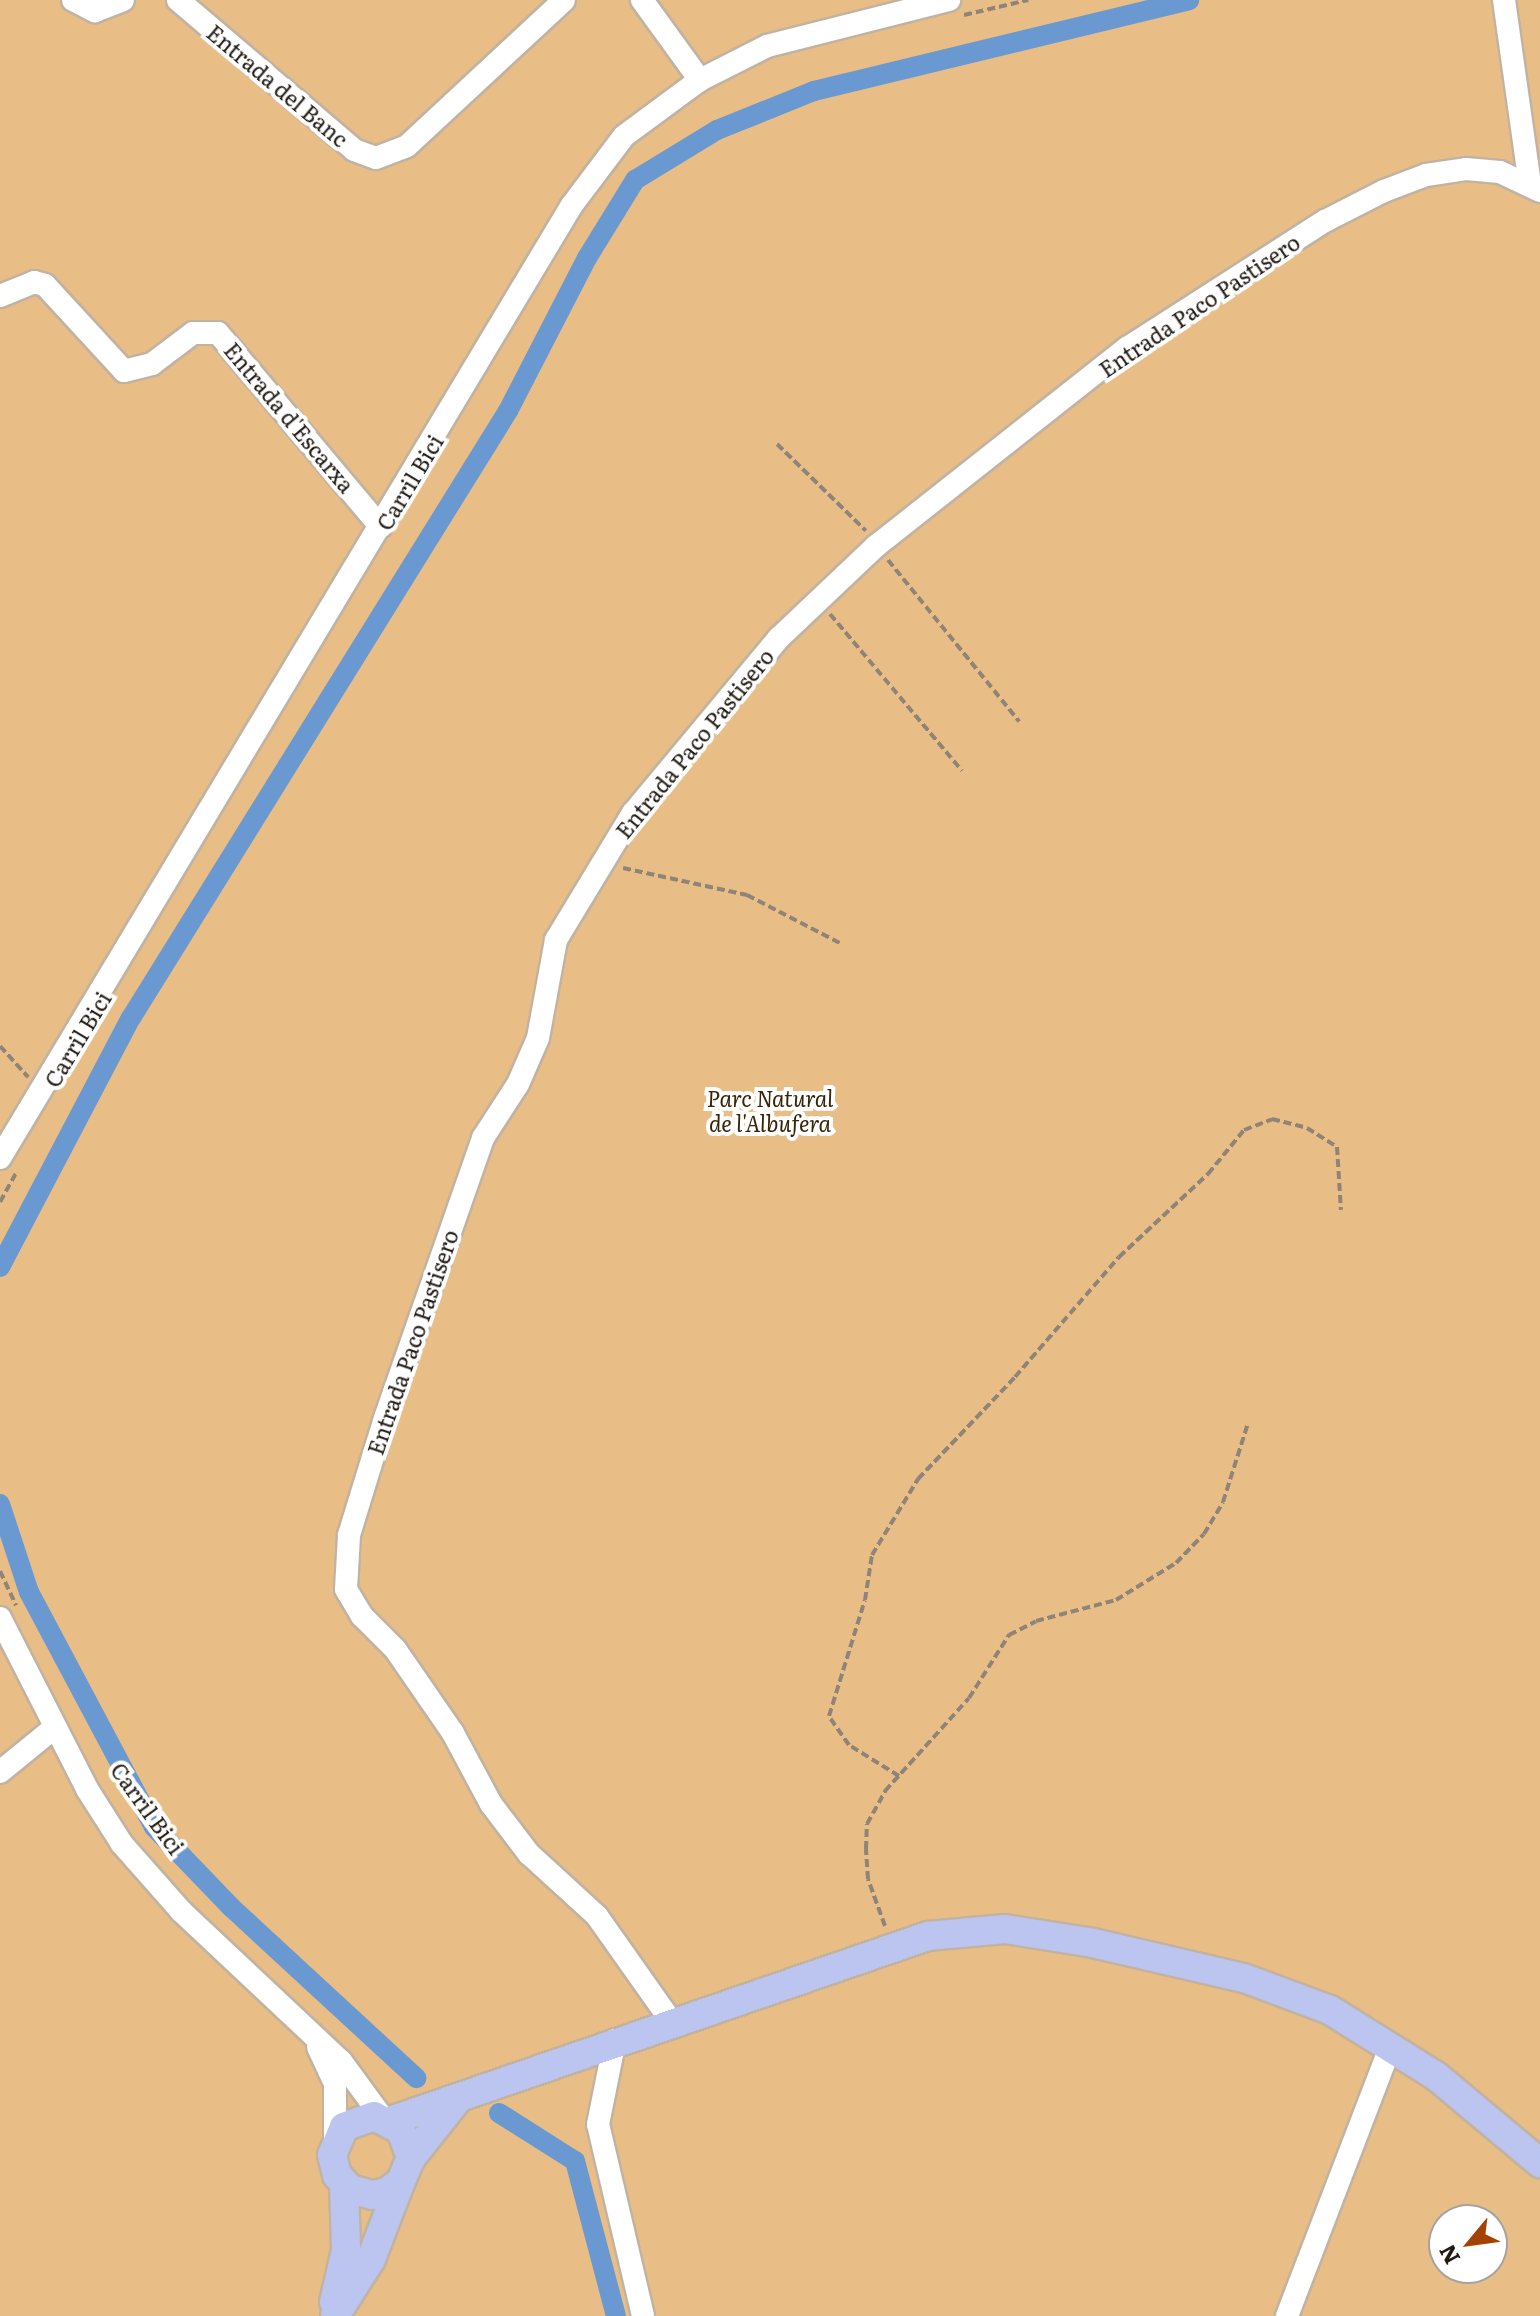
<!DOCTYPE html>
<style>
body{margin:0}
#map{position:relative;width:1540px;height:2316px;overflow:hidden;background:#eddecb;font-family:Literata,serif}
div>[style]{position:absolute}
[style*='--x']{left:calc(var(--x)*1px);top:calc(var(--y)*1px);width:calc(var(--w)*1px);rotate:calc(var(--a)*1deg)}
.green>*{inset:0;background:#e9be86}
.canal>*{height:20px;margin:-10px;padding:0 10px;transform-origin:10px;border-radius:10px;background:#6a99d2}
.path>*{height:4px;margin-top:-2px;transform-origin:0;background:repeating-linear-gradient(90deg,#8f8477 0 8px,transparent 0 12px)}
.roads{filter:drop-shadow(2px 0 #c2b3a1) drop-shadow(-2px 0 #c2b3a1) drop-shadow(0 2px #c2b3a1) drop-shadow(0 -2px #c2b3a1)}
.minor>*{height:22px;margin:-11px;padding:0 11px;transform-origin:11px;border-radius:11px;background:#fff}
.major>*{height:28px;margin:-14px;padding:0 14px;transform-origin:14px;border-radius:14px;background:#bbc5f0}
span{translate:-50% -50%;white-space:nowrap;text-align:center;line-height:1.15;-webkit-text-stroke:8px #fff;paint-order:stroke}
.street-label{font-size:22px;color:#1f1a13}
.park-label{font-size:22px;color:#382508;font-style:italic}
.north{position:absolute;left:1428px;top:2204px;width:80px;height:80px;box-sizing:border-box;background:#fff;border:2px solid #a5a3a1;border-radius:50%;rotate:241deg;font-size:22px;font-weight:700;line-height:32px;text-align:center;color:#1f1a13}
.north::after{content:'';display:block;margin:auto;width:28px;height:36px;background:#a44202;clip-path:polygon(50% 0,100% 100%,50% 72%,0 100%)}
</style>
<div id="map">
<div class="green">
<div style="clip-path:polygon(evenodd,0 0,1540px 0,1540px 2316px,0 2316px,0 0,1444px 2220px,1492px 2220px,1492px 2268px,1444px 2268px,1444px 2220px)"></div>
</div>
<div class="canal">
<div style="--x:0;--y:1267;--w:281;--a:-62.3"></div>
<div style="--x:131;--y:1018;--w:715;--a:-58.16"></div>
<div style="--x:508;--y:411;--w:172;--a:-62.7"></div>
<div style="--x:587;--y:258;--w:92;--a:-58.4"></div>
<div style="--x:635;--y:180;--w:96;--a:-31.4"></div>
<div style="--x:717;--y:130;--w:105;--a:-21.9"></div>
<div style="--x:814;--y:91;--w:386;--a:-13.6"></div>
<div style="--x:0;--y:1504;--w:93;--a:71.8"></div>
<div style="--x:29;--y:1592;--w:266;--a:62"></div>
<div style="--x:154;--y:1827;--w:112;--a:46.1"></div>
<div style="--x:232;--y:1908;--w:251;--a:42.7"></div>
<div style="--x:499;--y:2113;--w:90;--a:32.3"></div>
<div style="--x:575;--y:2161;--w:160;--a:75.2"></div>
</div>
<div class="path">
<div style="--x:964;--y:15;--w:66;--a:-13.2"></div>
<div style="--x:777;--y:444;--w:124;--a:44.3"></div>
<div style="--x:888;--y:560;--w:208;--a:50.9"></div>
<div style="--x:830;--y:614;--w:205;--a:49.9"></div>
<div style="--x:623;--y:868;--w:127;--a:12.3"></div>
<div style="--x:747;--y:895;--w:105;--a:27.3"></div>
<div style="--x:0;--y:1046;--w:42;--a:47.9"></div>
<div style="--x:0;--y:1202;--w:33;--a:-61"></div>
<div style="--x:0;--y:1571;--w:38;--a:65"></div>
<div style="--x:899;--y:1776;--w:59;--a:-148.2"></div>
<div style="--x:849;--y:1745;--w:35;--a:-125"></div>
<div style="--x:829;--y:1716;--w:121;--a:-72.8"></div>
<div style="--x:865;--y:1600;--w:46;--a:-81.2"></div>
<div style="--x:872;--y:1555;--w:89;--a:-58.8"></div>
<div style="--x:918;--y:1479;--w:141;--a:-46.4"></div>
<div style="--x:1015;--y:1377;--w:159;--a:-49.1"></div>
<div style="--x:1119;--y:1257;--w:122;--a:-43"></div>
<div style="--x:1208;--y:1174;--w:57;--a:-50.7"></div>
<div style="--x:1244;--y:1130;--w:30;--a:-21"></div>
<div style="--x:1272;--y:1119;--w:36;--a:14"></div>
<div style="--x:1307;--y:1128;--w:36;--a:32"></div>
<div style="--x:1337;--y:1147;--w:63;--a:86.4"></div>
<div style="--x:885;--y:1926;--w:50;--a:-109.9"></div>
<div style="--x:868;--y:1879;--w:30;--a:-94"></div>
<div style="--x:866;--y:1849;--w:25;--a:-88"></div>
<div style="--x:867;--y:1824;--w:38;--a:-61"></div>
<div style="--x:885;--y:1791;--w:125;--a:-47.9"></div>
<div style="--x:969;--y:1698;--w:75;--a:-57.6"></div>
<div style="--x:1009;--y:1635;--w:30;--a:-27"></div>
<div style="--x:1036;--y:1621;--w:83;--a:-14.7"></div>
<div style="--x:1116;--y:1600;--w:70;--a:-31.7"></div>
<div style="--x:1176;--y:1563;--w:40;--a:-46"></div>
<div style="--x:1204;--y:1534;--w:37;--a:-59"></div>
<div style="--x:1223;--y:1502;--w:83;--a:-72.4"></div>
</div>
<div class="roads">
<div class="minor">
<div style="--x:73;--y:0;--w:25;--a:27"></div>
<div style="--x:95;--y:11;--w:30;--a:-21"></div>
<div style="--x:178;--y:0;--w:231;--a:40.4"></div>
<div style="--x:354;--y:150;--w:23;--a:20"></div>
<div style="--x:376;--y:158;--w:33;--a:-21"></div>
<div style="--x:407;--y:146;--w:214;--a:-42.9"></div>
<div style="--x:642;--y:0;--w:99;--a:54.1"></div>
<div style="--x:1504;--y:0;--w:186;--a:82"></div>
<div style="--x:0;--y:296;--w:37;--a:-22"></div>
<div style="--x:34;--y:282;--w:11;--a:15"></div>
<div style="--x:45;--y:285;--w:117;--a:47.4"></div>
<div style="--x:124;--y:371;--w:29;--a:-14"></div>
<div style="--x:152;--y:364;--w:51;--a:-37.1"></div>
<div style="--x:193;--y:333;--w:25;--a:0"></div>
<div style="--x:218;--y:333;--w:253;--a:50"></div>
<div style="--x:0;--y:1158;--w:1111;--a:-59.03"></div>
<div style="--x:572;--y:205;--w:86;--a:-53"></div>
<div style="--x:624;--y:136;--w:94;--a:-36.4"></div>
<div style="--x:700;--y:80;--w:75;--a:-26.9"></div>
<div style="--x:767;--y:46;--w:188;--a:-14.2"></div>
<div style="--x:0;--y:1618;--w:192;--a:63"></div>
<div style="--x:87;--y:1789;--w:65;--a:57.5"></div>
<div style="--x:122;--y:1844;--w:89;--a:48.6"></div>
<div style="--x:181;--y:1911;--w:219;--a:43.2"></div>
<div style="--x:341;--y:2061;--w:69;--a:53.8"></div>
<div style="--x:0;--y:1772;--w:70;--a:-39.2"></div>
<div style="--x:671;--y:2021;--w:128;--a:-125.2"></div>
<div style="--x:597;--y:1916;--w:92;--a:-137.6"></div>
<div style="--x:529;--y:1854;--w:63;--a:-127.2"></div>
<div style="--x:491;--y:1804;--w:81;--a:-118.2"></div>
<div style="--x:453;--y:1733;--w:102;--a:-124.6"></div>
<div style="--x:395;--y:1649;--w:47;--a:-135"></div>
<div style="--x:362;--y:1616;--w:31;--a:-121"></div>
<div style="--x:346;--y:1589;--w:54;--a:-86.8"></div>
<div style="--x:349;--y:1535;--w:122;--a:-72.9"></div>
<div style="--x:385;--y:1418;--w:297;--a:-70.7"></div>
<div style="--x:483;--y:1138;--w:64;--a:-57.1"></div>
<div style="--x:518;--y:1084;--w:50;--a:-66.5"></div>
<div style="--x:538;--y:1038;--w:100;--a:-79.6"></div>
<div style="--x:556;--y:940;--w:149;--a:-58.8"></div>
<div style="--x:633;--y:813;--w:228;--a:-50.2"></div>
<div style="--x:779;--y:638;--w:134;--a:-43.5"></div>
<div style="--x:876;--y:546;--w:320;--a:-38.3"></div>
<div style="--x:1127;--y:348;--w:235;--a:-32.7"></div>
<div style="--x:1325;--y:221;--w:66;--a:-27"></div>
<div style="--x:1384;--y:191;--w:45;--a:-20.9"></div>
<div style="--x:1426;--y:175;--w:40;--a:-8.5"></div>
<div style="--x:1466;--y:169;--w:34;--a:5"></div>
<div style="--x:1500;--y:172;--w:44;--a:25.4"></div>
<div style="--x:615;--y:2040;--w:86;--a:101.4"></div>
<div style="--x:598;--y:2124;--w:197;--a:76.8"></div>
<div style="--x:318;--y:2047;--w:40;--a:65"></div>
<div style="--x:335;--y:2083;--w:57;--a:90"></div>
<div style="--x:1287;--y:2316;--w:290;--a:-69"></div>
</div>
<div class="major">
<div style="--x:390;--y:2121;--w:569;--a:-18.98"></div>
<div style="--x:928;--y:1936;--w:77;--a:-5.2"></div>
<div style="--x:1005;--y:1929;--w:89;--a:9"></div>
<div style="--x:1093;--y:1943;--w:155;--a:13.1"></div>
<div style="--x:1244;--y:1978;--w:92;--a:20.4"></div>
<div style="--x:1330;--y:2010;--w:125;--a:31.9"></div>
<div style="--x:1436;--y:2076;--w:136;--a:39.9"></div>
<div style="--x:411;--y:2158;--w:30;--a:-110"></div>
<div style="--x:401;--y:2130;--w:30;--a:-153"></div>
<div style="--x:374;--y:2116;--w:32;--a:160"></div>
<div style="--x:344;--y:2127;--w:30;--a:113"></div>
<div style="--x:332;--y:2155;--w:21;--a:76"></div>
<div style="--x:337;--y:2175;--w:19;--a:47"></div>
<div style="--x:350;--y:2189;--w:23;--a:15"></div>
<div style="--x:372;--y:2195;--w:15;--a:-11"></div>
<div style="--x:387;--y:2192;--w:18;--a:-38"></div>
<div style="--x:401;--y:2181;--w:25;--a:-67"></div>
<div style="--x:411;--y:2158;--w:73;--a:-51.7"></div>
<div style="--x:334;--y:2302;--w:53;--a:-77"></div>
<div style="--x:346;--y:2250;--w:66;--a:-91.7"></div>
<div style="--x:335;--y:2316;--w:67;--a:-57.7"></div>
<div style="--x:371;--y:2259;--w:84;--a:-69"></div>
</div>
</div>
<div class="street-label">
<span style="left:278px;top:85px;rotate:40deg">Entrada del Banc</span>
<span style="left:1199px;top:305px;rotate:-34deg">Entrada Paco Pastisero</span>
<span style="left:290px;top:417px;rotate:50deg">Entrada d'Escarxa</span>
<span style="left:409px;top:482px;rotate:-59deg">Carril Bici</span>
<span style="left:694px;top:743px;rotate:-51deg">Entrada Paco Pastisero</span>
<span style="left:77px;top:1039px;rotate:-59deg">Carril Bici</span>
<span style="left:412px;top:1342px;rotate:-71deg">Entrada Paco Pastisero</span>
<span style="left:148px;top:1808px;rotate:54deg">Carril Bici</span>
</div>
<div class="park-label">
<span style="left:770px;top:1110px">Parc Natural<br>de l'Albufera</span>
</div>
<div class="north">N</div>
</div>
